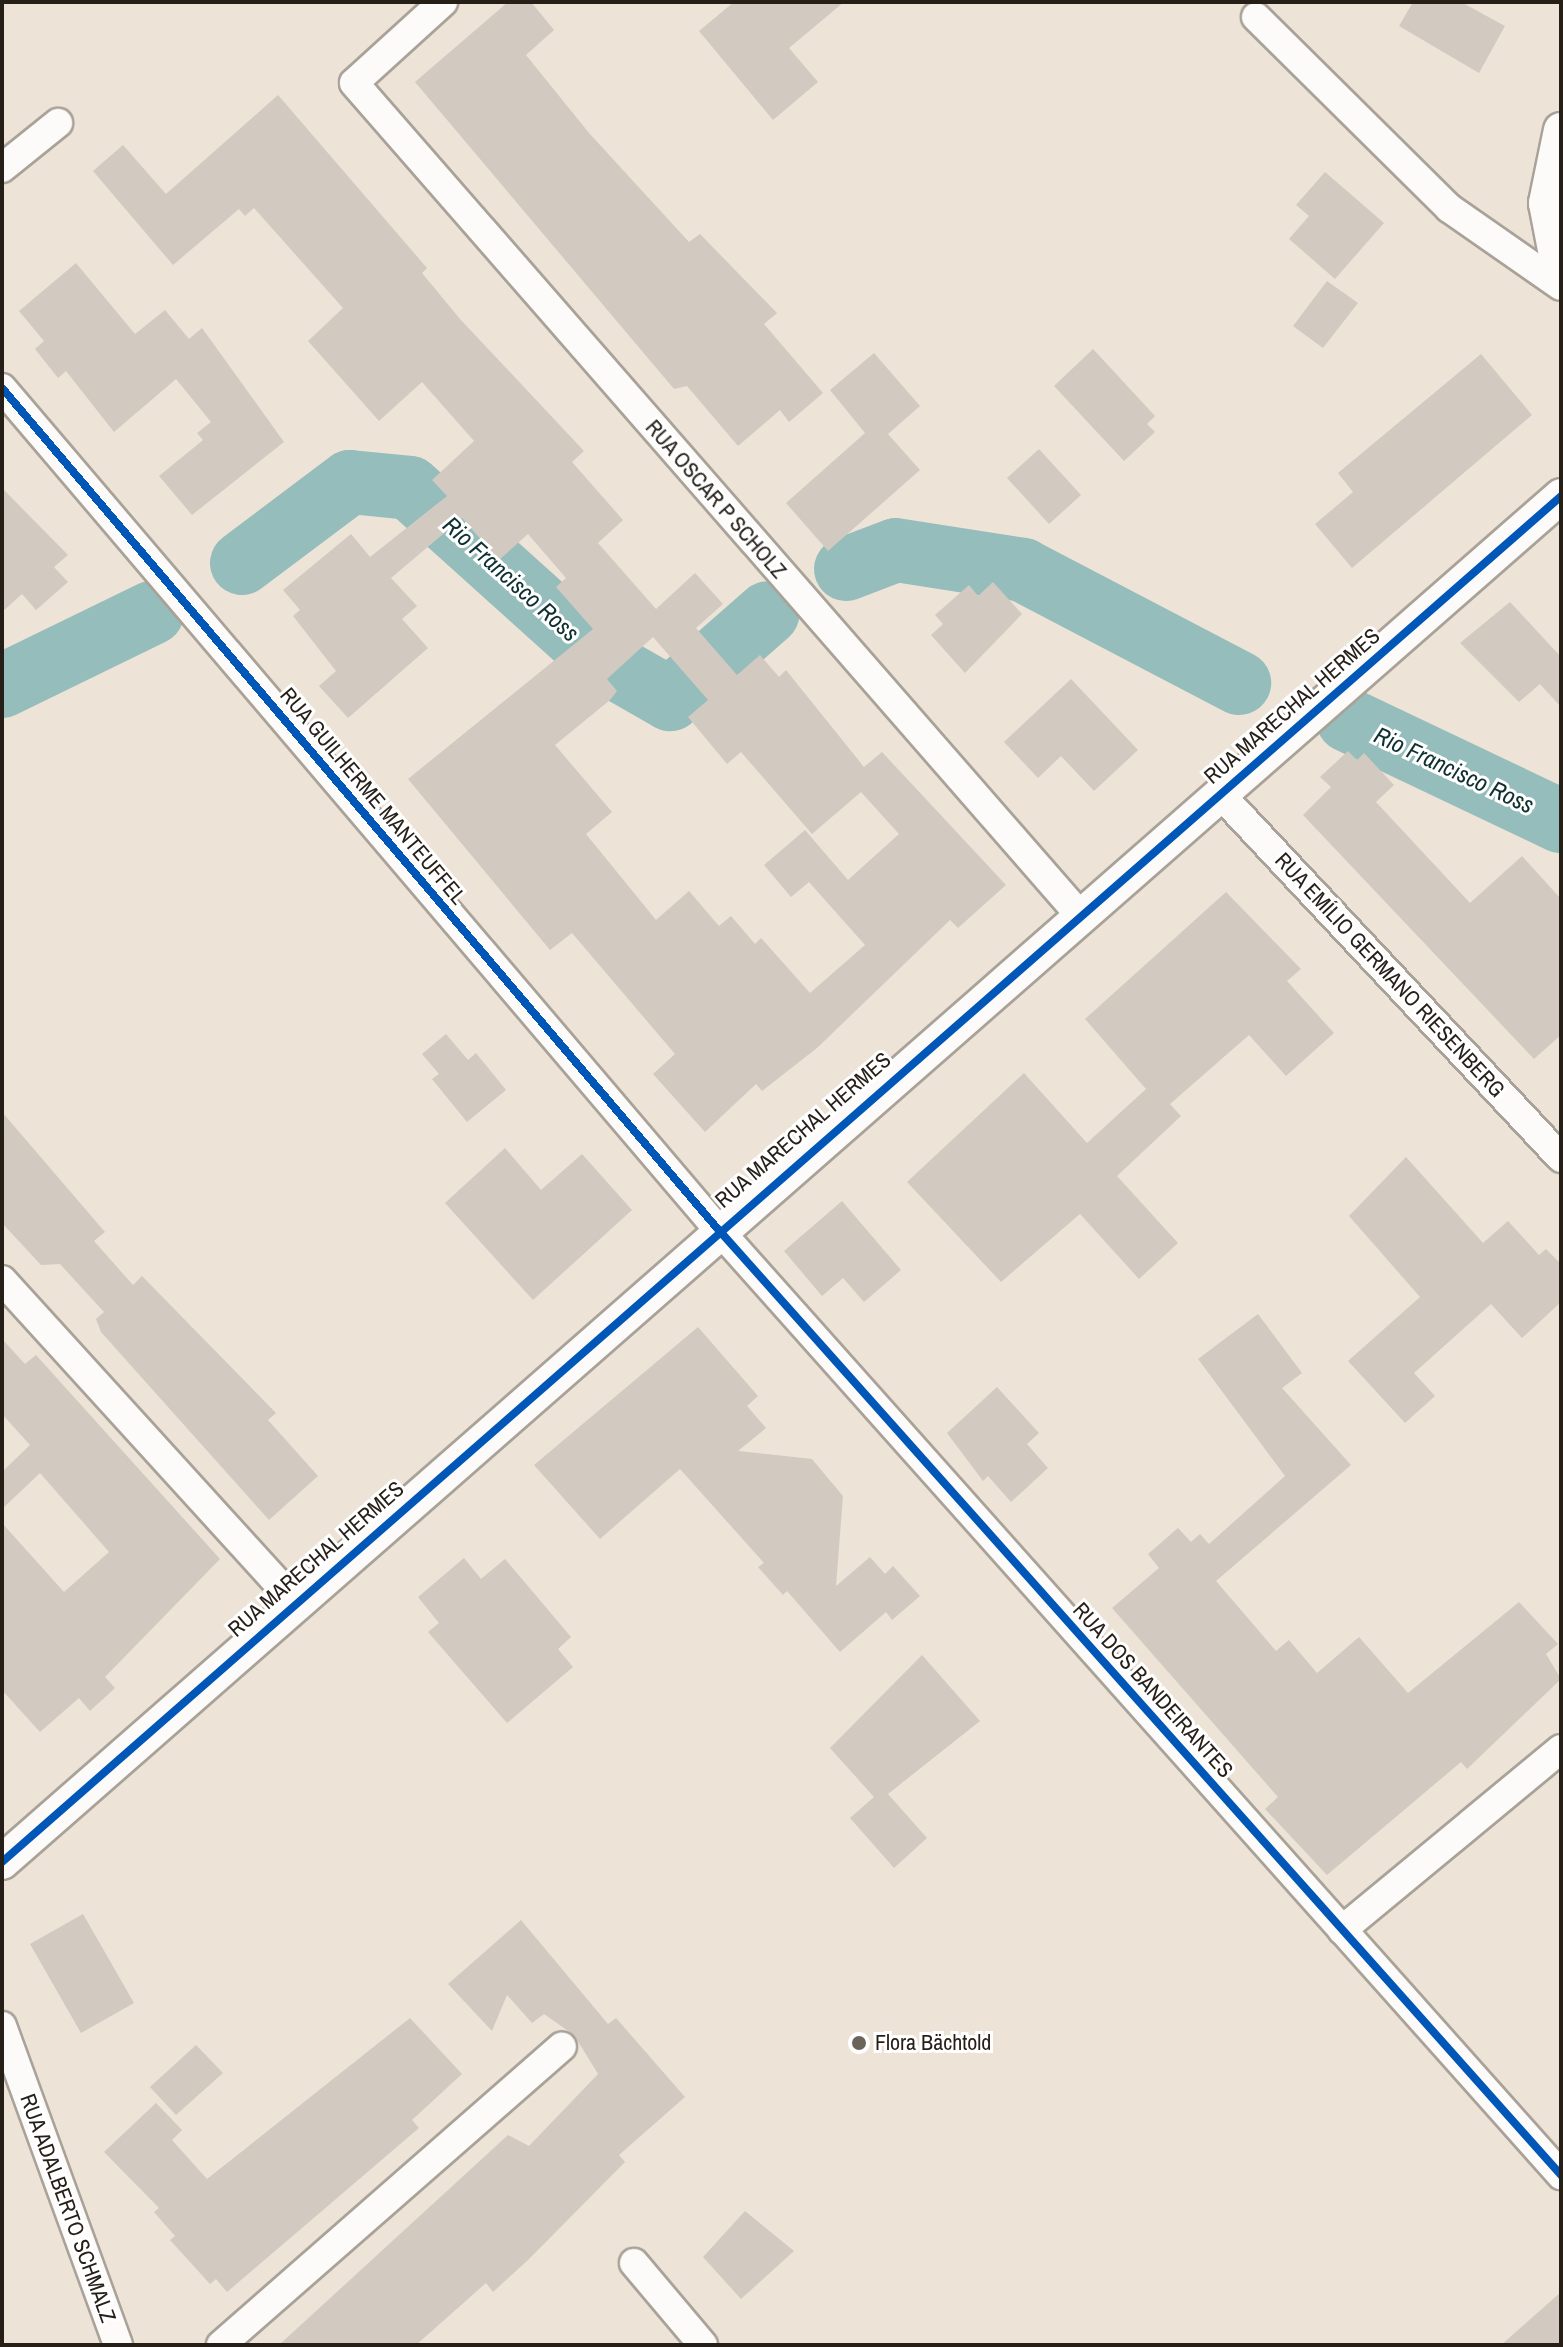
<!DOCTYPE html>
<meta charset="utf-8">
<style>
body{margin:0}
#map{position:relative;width:1563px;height:2347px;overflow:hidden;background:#ede3d7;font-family:"Archivo Narrow",sans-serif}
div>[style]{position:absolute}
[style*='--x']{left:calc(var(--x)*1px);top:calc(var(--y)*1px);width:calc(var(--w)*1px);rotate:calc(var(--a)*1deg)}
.river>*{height:64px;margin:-32px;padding:0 32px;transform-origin:32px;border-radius:32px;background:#95bdbb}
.building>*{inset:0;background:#d2c9c1}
.roads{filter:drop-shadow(2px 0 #a9a298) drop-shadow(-2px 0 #a9a298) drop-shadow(0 2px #a9a298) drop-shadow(0 -2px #a9a298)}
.minor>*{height:28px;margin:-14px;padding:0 14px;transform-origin:14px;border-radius:14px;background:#fcfbf9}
.tertiary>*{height:34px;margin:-17px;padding:0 17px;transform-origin:17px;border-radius:17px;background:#fcfbf9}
.cycleway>*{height:8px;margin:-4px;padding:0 4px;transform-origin:4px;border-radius:4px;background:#0057b8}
.dots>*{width:22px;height:22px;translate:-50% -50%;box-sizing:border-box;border:4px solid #fff;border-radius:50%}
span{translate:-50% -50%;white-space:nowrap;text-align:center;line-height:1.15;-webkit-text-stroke:6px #fff;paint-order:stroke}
.street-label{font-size:22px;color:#251f18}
.poi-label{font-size:22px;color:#251f18}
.left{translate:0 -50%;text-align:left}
.water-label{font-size:24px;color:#0f3031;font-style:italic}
.frame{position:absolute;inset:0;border:4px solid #251f18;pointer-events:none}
</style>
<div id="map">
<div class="river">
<i style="--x:242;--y:563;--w:135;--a:-36.9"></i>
<i style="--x:350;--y:482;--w:60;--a:5.7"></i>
<i style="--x:410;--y:488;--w:256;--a:42"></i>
<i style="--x:600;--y:659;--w:81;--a:29.7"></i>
<i style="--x:670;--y:699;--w:130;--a:-41.3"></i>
<i style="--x:846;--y:569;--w:53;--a:-20.8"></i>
<i style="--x:896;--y:550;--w:129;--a:8.9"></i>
<i style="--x:1023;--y:570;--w:244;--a:27.6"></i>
<i style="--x:2;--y:686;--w:167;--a:-26"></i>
<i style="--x:1348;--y:720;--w:236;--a:25.4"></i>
</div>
<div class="building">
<i style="clip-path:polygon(508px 2px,531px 2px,554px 30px,526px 55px,589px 133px,689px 242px,700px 234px,777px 313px,764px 324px,823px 393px,789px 422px,780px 410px,738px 446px,687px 386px,674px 389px,415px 82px)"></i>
<i style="clip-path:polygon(734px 2px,844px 2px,789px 48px,818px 82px,773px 120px,699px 31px)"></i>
<i style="clip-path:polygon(1413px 2px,1461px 2px,1505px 26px,1479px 73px,1399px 26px)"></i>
<i style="clip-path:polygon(evenodd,278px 95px,427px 268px,422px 273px,460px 319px,584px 451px,572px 462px,623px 520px,598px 543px,656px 609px,695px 573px,723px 604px,696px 628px,737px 675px,760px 655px,779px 677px,786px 670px,864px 767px,882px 752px,1006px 885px,958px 928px,950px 920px,817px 1048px,762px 1091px,756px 1084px,705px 1132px,653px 1074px,675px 1054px,572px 933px,550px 950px,408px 779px,593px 629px,556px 587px,566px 578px,528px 534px,499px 560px,462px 518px,391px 578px,417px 606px,402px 619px,428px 648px,348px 718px,319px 686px,336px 671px,293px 616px,300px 610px,283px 590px,351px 534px,370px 557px,447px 496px,432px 480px,474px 441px,422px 382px,379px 421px,308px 341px,343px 308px,254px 208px,245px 216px,239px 209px,173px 265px,93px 171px,123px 145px,166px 194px,278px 95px,653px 637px,708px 700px,688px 717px,727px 764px,741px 752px,812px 834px,861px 792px,899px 834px,848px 880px,805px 830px,764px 865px,791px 897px,809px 882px,865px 945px,810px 993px,761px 938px,755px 944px,731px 916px,719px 926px,689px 891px,656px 920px,586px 834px,612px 812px,555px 745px,610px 700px,617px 691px,607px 679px,653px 637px)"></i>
<i style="clip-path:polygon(1325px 172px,1384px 223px,1335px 279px,1289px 239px,1309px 216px,1296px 205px)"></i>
<i style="clip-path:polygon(76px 263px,135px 334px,165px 310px,189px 339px,202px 328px,284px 442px,192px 515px,159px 476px,203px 440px,197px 433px,211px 422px,176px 379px,114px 432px,66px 371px,58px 378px,35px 349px,44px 341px,19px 311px)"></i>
<i style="clip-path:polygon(1327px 281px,1358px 303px,1323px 348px,1293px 326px)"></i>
<i style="clip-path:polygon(1093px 349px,1155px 416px,1147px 424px,1155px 432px,1124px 461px,1054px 386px)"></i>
<i style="clip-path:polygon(874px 353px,920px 406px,888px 434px,920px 470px,828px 551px,786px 503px,865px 433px,830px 390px)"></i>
<i style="clip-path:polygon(1481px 354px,1532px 415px,1352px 568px,1315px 524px,1353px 492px,1338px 473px)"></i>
<i style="clip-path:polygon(1039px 449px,1081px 495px,1049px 524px,1007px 478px)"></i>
<i style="clip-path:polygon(2px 488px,68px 555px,54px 567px,68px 582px,36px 610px,22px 594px,2px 612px)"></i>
<i style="clip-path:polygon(993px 582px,1022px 614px,965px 673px,931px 635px,943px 624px,935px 615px,969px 585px,978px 596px)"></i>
<i style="clip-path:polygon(1510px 602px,1561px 657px,1561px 707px,1540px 684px,1519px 702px,1460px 643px)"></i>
<i style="clip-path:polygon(1071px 679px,1138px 750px,1094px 791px,1061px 756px,1038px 778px,1004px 742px)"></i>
<i style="clip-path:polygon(1348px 751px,1357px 760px,1364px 753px,1394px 785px,1376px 802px,1470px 903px,1522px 856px,1561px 899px,1561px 1035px,1534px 1059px,1303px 815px,1331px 787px,1320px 777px)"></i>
<i style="clip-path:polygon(1226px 892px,1301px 969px,1287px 981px,1334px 1033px,1286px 1076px,1249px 1035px,1170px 1104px,1181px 1116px,1117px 1176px,1178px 1243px,1139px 1279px,1080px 1214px,1001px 1282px,907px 1182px,1024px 1073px,1087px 1143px,1146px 1089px,1085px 1019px)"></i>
<i style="clip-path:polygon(446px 1034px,468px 1060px,476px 1053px,506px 1090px,467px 1122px,432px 1079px,439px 1074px,422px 1054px)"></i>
<i style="clip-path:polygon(2px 1112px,105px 1232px,94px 1241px,133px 1285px,142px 1276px,276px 1413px,268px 1420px,318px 1476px,269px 1520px,101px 1332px,96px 1319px,104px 1312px,60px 1264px,41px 1265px,2px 1223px)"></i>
<i style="clip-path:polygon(505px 1148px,541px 1190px,582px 1154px,632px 1210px,533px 1300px,445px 1203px)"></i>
<i style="clip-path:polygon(1406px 1157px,1483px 1243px,1508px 1221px,1539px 1255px,1546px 1249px,1561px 1264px,1561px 1302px,1522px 1338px,1491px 1304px,1414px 1373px,1435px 1396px,1405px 1423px,1348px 1361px,1420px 1297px,1349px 1216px)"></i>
<i style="clip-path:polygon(842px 1201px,901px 1270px,864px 1302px,843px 1278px,822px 1296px,784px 1251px)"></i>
<i style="clip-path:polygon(1258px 1314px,1302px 1373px,1282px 1388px,1351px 1465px,1216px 1581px,1276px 1651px,1289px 1640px,1317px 1673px,1359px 1637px,1408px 1693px,1519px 1602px,1558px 1644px,1546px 1654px,1561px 1679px,1467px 1769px,1461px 1762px,1327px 1875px,1265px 1809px,1278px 1797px,1112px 1608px,1159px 1568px,1148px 1554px,1178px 1528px,1191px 1542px,1200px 1534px,1209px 1544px,1285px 1476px,1198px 1359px)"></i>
<i style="clip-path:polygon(698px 1327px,758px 1396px,747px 1406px,766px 1428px,738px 1451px,812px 1459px,843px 1496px,836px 1586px,870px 1557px,885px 1574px,893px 1566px,920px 1596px,892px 1620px,886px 1612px,840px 1652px,787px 1591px,783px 1595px,758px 1567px,764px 1563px,680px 1469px,600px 1539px,534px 1465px)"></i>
<i style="clip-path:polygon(2px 1339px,25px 1364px,36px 1355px,220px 1559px,105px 1677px,115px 1688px,90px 1711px,79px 1698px,40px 1732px,2px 1690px,2px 1523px,64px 1592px,109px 1552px,40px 1473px,2px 1509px,2px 1472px,30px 1445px,2px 1414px)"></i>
<i style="clip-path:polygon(997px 1387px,1039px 1433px,1027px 1444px,1048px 1468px,1011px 1502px,988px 1476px,983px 1481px,947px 1433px)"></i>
<i style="clip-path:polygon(464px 1558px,481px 1579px,505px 1559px,571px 1637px,558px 1649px,573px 1667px,507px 1723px,428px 1632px,439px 1623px,418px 1597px)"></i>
<i style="clip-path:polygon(922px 1655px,980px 1721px,888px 1794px,927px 1838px,894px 1868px,850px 1818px,874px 1797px,830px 1748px)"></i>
<i style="clip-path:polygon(83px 1914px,134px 2003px,81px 2033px,30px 1944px)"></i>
<i style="clip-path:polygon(521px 1920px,608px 2024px,616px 2018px,685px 2097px,619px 2155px,625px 2162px,528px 2260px,493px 2292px,486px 2283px,416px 2345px,279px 2345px,508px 2135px,529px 2146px,598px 2074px,574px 2035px,544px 2014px,532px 2023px,507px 1995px,492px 2031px,448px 1984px)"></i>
<i style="clip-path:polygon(410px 2018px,462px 2074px,412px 2120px,419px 2128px,227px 2292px,216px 2279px,210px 2284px,170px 2240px,175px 2236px,154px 2212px,159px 2208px,104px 2152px,156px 2103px,182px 2130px,172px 2140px,207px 2179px)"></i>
<i style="clip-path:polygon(196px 2045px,223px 2073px,176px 2115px,150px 2087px)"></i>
<i style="clip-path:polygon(745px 2211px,794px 2251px,741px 2299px,703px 2257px)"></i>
<i style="clip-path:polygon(1561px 2292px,1561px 2345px,1501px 2345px)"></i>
</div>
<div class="roads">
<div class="minor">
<i style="--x:443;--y:2;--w:120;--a:137.7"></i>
<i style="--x:354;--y:83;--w:1103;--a:48.9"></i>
<i style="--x:1256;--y:17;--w:272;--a:44.7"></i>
<i style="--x:1449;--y:208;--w:136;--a:34.9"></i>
<i style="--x:2;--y:168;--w:72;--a:-38.8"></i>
<i style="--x:2;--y:388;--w:1103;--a:49.6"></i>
<i style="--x:717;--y:1228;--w:1269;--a:48.29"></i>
<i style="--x:1219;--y:793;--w:500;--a:46.86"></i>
<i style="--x:2;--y:1280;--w:435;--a:47.7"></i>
<i style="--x:1342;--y:1930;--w:284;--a:-39.6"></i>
<i style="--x:2;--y:2026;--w:339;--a:70"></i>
<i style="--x:634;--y:2263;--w:107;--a:49.9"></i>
<i style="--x:221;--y:2345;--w:453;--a:-41.2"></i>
</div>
<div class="tertiary">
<i style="--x:1561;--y:130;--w:75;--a:101.6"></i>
<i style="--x:1546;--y:203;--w:79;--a:79.1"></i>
<i style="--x:2;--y:1862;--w:2073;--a:-41.22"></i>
</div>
</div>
<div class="cycleway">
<i style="--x:2;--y:388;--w:1103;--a:49.6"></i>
<i style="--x:717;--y:1228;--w:1269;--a:48.29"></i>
<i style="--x:2;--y:1862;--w:2073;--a:-41.22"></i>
</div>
<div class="dots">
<i style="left:859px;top:2043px;background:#6b645b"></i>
</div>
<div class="street-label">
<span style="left:716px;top:499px;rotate:49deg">RUA OSCAR P SCHOLZ</span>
<span style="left:1292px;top:706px;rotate:-41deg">RUA MARECHAL HERMES</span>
<span style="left:373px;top:796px;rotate:50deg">RUA GUILHERME MANTEUFFEL</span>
<span style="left:1390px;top:975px;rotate:47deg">RUA EMÍLIO GERMANO RIESENBERG</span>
<span style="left:803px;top:1130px;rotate:-41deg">RUA MARECHAL HERMES</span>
<span style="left:316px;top:1559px;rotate:-41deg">RUA MARECHAL HERMES</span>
<span style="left:1153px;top:1690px;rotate:48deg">RUA DOS BANDEIRANTES</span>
<span style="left:68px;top:2208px;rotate:70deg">RUA ADALBERTO SCHMALZ</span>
</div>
<div class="poi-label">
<span class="left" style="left:875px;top:2043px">Flora Bächtold</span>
</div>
<div class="water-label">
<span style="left:511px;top:579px;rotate:42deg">Rio Francisco Ross</span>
<span style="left:1454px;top:770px;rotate:25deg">Rio Francisco Ross</span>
</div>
<div class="frame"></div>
</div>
